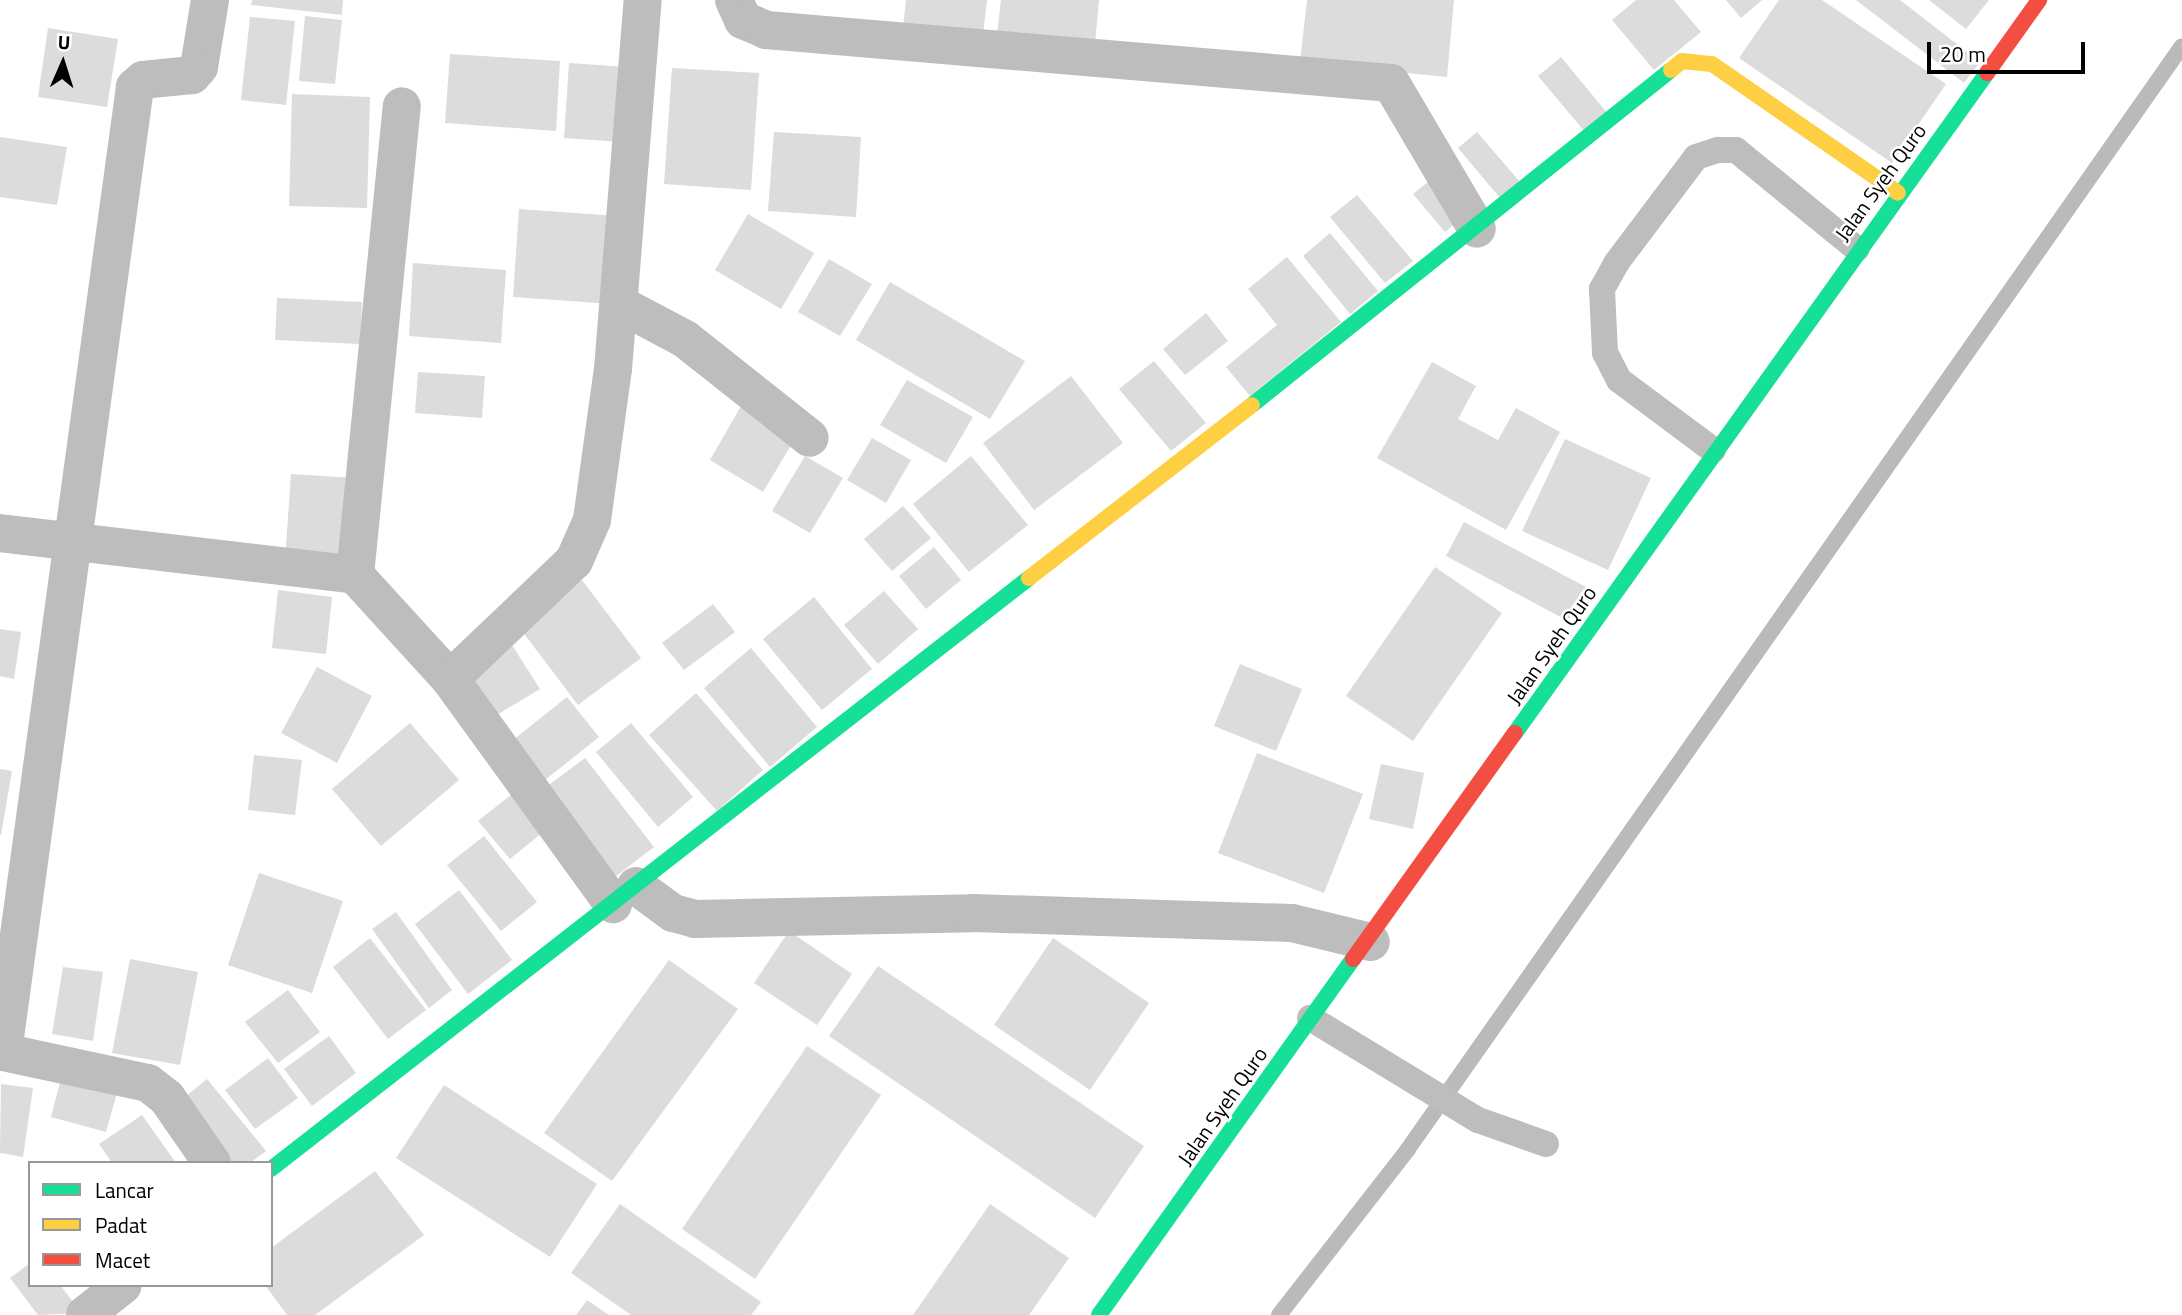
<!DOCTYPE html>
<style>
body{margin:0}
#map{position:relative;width:2182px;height:1315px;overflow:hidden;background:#fff;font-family:"Titillium Web",sans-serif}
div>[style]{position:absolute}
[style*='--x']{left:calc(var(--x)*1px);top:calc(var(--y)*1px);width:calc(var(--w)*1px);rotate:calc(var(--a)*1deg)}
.stream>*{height:16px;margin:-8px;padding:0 8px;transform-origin:8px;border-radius:8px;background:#bababa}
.building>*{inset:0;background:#dcdcdc}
.lane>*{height:26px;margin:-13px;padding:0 13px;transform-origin:13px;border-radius:13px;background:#bdbdbd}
.street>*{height:38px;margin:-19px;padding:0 19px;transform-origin:19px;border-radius:19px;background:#bdbdbd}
.fast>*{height:16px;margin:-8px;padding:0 8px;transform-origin:8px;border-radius:8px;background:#16e098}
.slow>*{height:16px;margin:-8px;padding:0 8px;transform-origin:8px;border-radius:8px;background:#ffcf43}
.jam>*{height:16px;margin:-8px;padding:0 8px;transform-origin:8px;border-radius:8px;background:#f24e42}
span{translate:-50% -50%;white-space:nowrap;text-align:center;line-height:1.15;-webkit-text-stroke:5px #fff;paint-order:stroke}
.street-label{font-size:21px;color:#000}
.legend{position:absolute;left:28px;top:1161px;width:245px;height:126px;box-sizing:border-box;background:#fff;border:2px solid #999;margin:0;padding:9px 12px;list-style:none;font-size:21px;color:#000}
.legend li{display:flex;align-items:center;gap:14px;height:35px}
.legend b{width:35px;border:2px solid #999}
.north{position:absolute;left:28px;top:28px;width:70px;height:70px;-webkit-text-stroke:5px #fff;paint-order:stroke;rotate:3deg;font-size:19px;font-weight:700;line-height:28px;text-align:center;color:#000}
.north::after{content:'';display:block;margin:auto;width:24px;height:32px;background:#000;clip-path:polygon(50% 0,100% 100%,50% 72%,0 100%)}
.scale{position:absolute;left:1927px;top:42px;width:158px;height:32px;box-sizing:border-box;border:4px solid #000;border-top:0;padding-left:9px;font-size:21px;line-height:24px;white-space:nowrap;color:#000;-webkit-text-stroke:5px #fff;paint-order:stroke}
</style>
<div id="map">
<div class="stream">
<i style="--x:1279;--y:1315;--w:210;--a:-52.1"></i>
<i style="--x:1408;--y:1149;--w:1347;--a:-54.94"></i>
</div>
<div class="building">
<i style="clip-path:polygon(252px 0,343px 0,342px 15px,251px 5px)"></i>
<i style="clip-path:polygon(906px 0,987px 0,983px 35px,903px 27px)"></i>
<i style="clip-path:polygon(1001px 0,1099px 0,1095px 44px,997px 34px)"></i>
<i style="clip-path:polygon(1307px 0,1454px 0,1447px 77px,1300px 62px)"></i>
<i style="clip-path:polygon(1636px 0,1674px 0,1701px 32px,1654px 70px,1612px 20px)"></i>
<i style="clip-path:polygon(1726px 0,1762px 0,1741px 18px)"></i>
<i style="clip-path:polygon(1779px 0,1822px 0,1946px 84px,1892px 163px,1739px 58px)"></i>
<i style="clip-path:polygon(1856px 0,1900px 0,1980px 62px,1964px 83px)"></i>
<i style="clip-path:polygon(1929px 0,1989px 0,1966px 29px)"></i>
<i style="clip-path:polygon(305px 16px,342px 20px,335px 84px,299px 81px)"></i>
<i style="clip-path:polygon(250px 17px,295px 21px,286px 105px,241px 100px)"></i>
<i style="clip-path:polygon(48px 28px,118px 39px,107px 107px,38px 97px)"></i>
<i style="clip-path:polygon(450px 54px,560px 61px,556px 131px,445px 123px)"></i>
<i style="clip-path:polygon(1561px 57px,1608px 114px,1585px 132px,1538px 76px)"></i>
<i style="clip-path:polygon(569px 63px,628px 67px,622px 142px,564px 138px)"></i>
<i style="clip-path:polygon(672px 68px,759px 73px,751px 190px,664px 184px)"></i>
<i style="clip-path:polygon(292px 94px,370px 97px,367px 208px,289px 206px)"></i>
<i style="clip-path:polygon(774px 132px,861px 137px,856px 217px,768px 211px)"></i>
<i style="clip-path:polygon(1477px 132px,1520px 182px,1500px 198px,1458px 148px)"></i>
<i style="clip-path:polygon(0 137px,67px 147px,57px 205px,0 197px)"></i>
<i style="clip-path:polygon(1428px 182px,1460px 220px,1445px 232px,1413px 194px)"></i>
<i style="clip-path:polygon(1357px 195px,1413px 261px,1385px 283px,1330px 217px)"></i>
<i style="clip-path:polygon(519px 209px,618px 216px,612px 304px,513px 297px)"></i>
<i style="clip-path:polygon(748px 214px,814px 253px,781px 309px,715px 270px)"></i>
<i style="clip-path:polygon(1330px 233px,1378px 291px,1350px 314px,1303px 256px)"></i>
<i style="clip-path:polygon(1287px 257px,1341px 322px,1250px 396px,1226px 367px,1277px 325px,1248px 289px)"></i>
<i style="clip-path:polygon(829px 259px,872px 284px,840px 336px,798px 312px)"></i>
<i style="clip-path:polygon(413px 263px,506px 270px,501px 343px,409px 336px)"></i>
<i style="clip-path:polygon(890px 282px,1025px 361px,990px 419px,856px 340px)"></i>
<i style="clip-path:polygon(277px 298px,362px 302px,360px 344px,275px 340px)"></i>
<i style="clip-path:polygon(1206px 313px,1228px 341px,1185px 375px,1163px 349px)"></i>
<i style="clip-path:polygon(1154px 361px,1206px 423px,1171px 451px,1119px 389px)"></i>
<i style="clip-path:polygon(1432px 362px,1476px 386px,1458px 419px,1498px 440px,1516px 408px,1560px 432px,1506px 530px,1377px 458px)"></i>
<i style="clip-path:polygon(418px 372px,485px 376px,482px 418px,415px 413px)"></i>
<i style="clip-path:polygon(1071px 376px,1123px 443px,1034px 510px,983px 443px)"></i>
<i style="clip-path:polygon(907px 380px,973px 417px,946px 463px,880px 425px)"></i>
<i style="clip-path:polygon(741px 406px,796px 437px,763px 492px,710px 460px)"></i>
<i style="clip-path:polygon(872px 438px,911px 460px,886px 503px,847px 480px)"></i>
<i style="clip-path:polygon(1565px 439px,1651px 478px,1608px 570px,1522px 531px)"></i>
<i style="clip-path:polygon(805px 456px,843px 478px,810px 533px,772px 511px)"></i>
<i style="clip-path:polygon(971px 456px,1028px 525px,969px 572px,913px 504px)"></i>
<i style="clip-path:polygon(291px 474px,355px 478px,350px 564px,285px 560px)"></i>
<i style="clip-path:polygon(903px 506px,931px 538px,892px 571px,864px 539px)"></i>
<i style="clip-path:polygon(1464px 522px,1586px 587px,1568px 621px,1446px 556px)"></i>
<i style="clip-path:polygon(934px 547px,961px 580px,926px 609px,899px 576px)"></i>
<i style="clip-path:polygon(1435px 567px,1502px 613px,1413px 741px,1346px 696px)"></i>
<i style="clip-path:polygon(582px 580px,641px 658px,578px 705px,519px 627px)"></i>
<i style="clip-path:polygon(278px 590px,332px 597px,326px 654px,272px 648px)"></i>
<i style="clip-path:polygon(884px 591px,918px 629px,878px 664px,844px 625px)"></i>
<i style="clip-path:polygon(814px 597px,872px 669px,822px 710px,763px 639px)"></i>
<i style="clip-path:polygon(713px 604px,735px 632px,684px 670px,662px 643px)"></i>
<i style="clip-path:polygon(0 629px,21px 632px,14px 679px,0 676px)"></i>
<i style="clip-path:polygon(510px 642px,540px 689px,485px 722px,456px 675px)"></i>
<i style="clip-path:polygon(751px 648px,817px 727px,770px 767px,704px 688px)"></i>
<i style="clip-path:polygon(1240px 664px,1302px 689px,1276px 751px,1214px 726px)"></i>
<i style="clip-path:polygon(317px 667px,372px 696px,337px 763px,281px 733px)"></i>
<i style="clip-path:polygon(696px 693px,763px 770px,717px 811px,649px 735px)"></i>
<i style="clip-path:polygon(567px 697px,599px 737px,535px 788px,503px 748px)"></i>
<i style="clip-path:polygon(410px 723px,459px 780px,381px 846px,332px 789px)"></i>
<i style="clip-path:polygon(631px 723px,693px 797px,658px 827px,596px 752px)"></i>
<i style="clip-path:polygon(1257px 753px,1363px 794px,1324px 893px,1218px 853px)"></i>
<i style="clip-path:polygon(254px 755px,302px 760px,295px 815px,248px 810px)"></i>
<i style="clip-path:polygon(585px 758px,654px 847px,607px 883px,538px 793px)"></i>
<i style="clip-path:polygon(1381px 764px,1424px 773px,1413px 829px,1369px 819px)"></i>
<i style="clip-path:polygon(0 769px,12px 771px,1px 835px,0 835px)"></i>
<i style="clip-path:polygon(517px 790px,548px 828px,510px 859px,478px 821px)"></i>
<i style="clip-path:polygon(484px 836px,537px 902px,501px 931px,447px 865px)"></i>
<i style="clip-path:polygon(259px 873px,343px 901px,312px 993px,228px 965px)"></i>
<i style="clip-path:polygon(459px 890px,512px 960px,468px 994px,415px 924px)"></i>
<i style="clip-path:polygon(396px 912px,452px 990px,429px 1008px,372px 929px)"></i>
<i style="clip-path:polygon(789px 931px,852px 974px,817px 1025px,754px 983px)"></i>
<i style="clip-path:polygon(370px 938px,426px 1010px,388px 1039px,333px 967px)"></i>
<i style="clip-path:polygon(1053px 938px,1149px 1003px,1090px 1090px,994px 1025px)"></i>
<i style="clip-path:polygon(130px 959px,198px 972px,180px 1065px,112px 1053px)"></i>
<i style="clip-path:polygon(669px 960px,738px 1009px,612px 1181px,544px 1133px)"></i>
<i style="clip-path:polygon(878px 966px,1144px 1146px,1095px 1218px,829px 1036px)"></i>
<i style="clip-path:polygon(63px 967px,103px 972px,93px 1041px,52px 1034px)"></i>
<i style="clip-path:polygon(288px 990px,320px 1032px,278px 1063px,245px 1022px)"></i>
<i style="clip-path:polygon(329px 1036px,356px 1073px,312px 1106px,284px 1069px)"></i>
<i style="clip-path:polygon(807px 1046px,881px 1095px,755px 1279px,682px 1229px)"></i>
<i style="clip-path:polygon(268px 1058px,298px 1098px,255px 1129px,225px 1090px)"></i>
<i style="clip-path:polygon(63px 1071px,119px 1086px,106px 1132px,51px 1117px)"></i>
<i style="clip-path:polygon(207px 1079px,266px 1151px,250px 1163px,219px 1163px,174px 1106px)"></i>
<i style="clip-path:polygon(1px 1084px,33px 1088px,23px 1157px,0 1153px)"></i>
<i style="clip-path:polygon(444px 1085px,597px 1184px,550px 1257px,396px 1158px)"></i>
<i style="clip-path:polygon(142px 1115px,176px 1163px,112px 1163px,99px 1144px)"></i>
<i style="clip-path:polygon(375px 1171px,424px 1235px,315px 1315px,287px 1315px,265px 1285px,271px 1285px,271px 1248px)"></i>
<i style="clip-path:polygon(620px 1204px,761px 1302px,751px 1315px,631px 1315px,571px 1273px)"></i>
<i style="clip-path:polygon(990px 1204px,1069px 1258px,1029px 1315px,913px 1315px)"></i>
<i style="clip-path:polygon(30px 1263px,30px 1285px,60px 1285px,82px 1313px,38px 1315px,10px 1278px)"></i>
<i style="clip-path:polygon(587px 1300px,609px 1315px,576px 1315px)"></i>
</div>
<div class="lane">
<i style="--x:1713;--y:450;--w:117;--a:-143.3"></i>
<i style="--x:1619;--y:380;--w:30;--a:-117"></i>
<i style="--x:1605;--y:353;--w:64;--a:-92.7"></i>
<i style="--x:1602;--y:289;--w:31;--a:-61"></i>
<i style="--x:1617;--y:262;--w:131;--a:-53"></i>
<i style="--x:1696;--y:157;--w:23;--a:-18"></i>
<i style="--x:1718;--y:150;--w:18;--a:0"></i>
<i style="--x:1736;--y:150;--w:156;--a:39.3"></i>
<i style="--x:1310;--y:1018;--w:197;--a:31.3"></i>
<i style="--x:1478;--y:1120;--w:72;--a:19.4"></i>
</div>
<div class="street">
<i style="--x:210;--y:0;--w:68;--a:99.3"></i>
<i style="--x:199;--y:67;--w:11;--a:131"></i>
<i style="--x:192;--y:75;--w:49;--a:174.2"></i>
<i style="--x:143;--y:80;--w:11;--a:139"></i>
<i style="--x:135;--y:87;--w:974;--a:97.79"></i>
<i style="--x:3;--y:1052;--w:148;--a:12.1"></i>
<i style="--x:148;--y:1083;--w:24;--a:38"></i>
<i style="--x:167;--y:1098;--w:79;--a:55.3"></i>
<i style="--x:734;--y:0;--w:22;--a:66"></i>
<i style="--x:743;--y:20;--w:25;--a:23"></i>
<i style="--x:766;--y:30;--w:627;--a:4.85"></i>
<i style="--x:1391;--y:83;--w:169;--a:59.5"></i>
<i style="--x:619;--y:304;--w:75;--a:27.9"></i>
<i style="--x:685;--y:339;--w:159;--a:38.4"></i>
<i style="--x:0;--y:533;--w:357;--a:6.7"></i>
<i style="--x:355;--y:575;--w:141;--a:47.6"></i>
<i style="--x:450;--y:679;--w:278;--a:54.1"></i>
<i style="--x:355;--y:575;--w:471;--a:-84.3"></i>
<i style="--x:450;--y:679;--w:171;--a:-43.6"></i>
<i style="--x:574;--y:561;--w:45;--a:-66.3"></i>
<i style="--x:592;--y:520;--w:152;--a:-82.1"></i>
<i style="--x:613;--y:369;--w:370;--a:-85.4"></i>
<i style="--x:636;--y:886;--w:46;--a:36.1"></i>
<i style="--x:673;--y:913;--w:23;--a:15"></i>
<i style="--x:695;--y:919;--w:278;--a:-1.2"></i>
<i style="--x:973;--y:913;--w:319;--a:1.8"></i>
<i style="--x:1292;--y:923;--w:81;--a:13.5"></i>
<i style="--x:85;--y:1315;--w:48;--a:-38.3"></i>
</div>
<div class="fast">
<i style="--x:1252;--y:405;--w:536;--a:-38.64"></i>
<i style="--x:1515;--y:733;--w:811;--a:-54.43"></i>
<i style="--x:271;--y:1169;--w:961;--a:-37.94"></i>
<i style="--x:1099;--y:1315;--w:437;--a:-54.5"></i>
</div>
<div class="slow">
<i style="--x:1671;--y:70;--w:14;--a:-39"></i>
<i style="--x:1682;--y:61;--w:30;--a:6"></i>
<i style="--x:1712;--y:64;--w:226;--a:34.7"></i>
<i style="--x:1029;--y:578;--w:282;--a:-37.8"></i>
</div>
<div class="jam">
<i style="--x:1987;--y:73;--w:90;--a:-54.5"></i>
<i style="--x:1353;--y:959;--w:278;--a:-54.4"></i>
</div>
<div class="street-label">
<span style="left:1880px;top:182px;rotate:-54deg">Jalan Syeh Quro</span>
<span style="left:1551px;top:645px;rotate:-55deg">Jalan Syeh Quro</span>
<span style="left:1222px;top:1106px;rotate:-55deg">Jalan Syeh Quro</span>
</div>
<ul class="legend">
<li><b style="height:9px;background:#16e098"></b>Lancar</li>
<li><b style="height:9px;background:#ffcf43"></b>Padat</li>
<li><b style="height:9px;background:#f24e42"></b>Macet</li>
</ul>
<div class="north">U</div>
<div class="scale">20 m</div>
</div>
